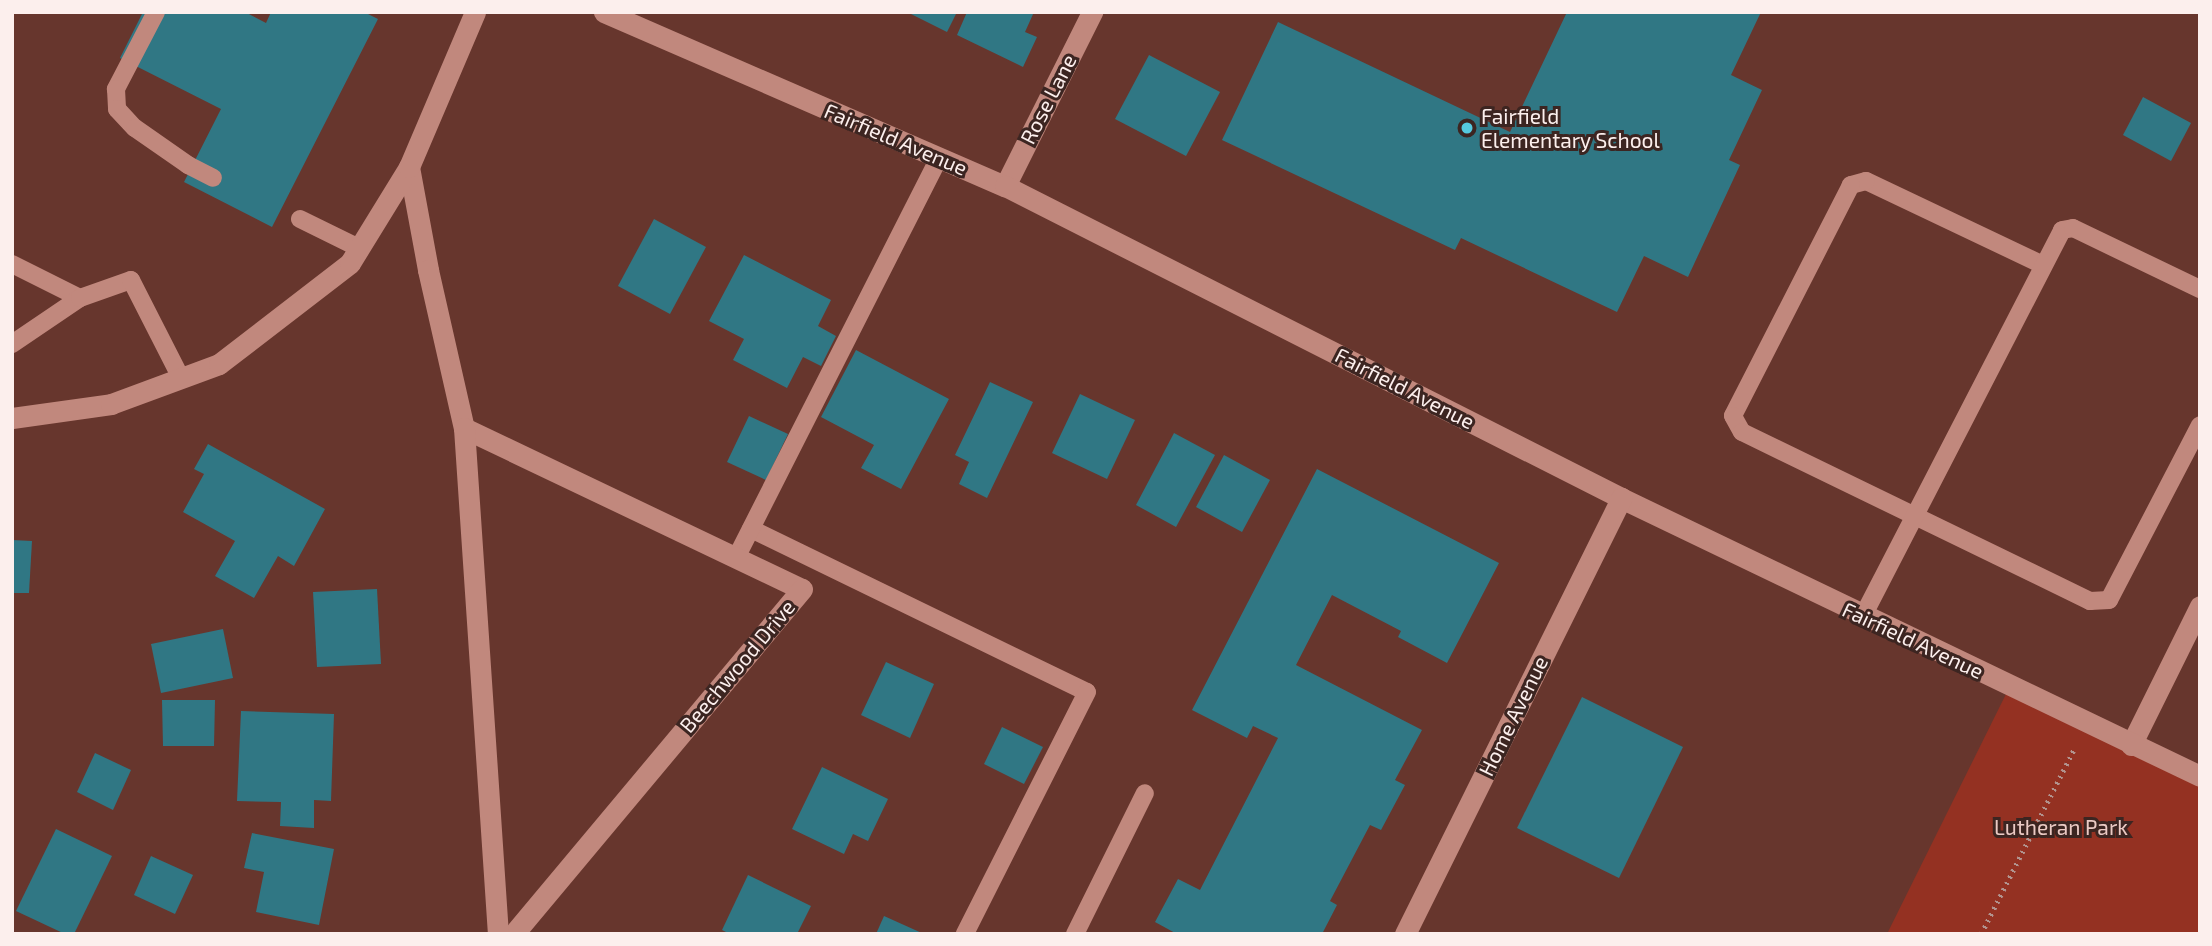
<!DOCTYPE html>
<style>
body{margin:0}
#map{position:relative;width:2212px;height:946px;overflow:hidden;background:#67362d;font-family:"Exo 2",sans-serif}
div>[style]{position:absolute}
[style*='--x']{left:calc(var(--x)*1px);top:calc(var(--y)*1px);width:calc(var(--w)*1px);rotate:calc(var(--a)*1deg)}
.green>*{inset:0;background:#943122}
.building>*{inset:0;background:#307784}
.path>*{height:4.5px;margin-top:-2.25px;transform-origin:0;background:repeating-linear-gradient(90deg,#b2938e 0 2px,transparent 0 7px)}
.lane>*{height:18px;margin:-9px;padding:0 9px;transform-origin:9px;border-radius:9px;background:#c1887d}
.street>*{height:21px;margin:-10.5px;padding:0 10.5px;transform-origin:10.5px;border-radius:10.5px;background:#c1887d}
.secondary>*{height:21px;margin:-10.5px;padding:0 10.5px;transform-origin:10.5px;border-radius:10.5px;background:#c1887d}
.dots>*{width:19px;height:19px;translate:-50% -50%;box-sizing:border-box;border:4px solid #3c2521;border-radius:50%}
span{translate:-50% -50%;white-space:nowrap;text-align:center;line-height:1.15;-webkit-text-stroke:6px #3c2521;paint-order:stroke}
.street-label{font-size:21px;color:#fcefed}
.poi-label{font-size:21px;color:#fcefed}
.left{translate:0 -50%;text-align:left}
.park-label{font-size:21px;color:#ebcac4}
.frame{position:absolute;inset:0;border:14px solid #fcefed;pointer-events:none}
</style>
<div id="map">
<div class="green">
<i style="clip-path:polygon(2010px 686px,2200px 774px,2200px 934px,1887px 934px)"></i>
</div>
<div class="building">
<i style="clip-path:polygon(143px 12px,245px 12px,266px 23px,271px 12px,364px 12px,378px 19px,272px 227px,184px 182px,221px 109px,120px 58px)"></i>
<i style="clip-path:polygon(907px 12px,957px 12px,947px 32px)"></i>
<i style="clip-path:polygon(967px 12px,1034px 12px,1025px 32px,1037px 37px,1023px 67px,957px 35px)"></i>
<i style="clip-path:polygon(1567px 12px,1761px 12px,1731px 75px,1762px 90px,1729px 160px,1740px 165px,1688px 277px,1644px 256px,1617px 312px,1461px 238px,1455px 250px,1222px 140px,1278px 22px,1510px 132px)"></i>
<i style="clip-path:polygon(1149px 55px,1220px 92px,1186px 156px,1115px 119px)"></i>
<i style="clip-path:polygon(2143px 97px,2191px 123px,2171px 161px,2123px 135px)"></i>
<i style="clip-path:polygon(654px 219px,706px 247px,670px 314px,618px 286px)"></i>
<i style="clip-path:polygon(744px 255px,831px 300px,818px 326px,836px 336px,821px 366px,803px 357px,787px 388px,733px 360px,744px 339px,709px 321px)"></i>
<i style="clip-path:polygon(856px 350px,949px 399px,901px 489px,861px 468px,874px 445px,821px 417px)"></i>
<i style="clip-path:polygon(990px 382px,1033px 402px,987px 498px,959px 484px,969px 462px,955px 455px)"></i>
<i style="clip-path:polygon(1080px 394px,1135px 420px,1107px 479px,1052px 453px)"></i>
<i style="clip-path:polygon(749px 416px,788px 434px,766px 480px,727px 462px)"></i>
<i style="clip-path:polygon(1174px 433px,1215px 455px,1176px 527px,1136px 505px)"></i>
<i style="clip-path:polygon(208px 444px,325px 509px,294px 566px,278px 556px,254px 598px,215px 576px,235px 541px,183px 512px,204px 474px,194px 469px)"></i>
<i style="clip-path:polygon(1224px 455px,1270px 480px,1242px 532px,1196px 507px)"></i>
<i style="clip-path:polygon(1317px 469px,1499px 563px,1447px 663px,1398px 637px,1401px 631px,1332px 595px,1296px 665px,1422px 730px,1395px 780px,1405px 785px,1381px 830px,1370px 825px,1330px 901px,1337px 905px,1322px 934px,1177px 934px,1155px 922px,1178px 879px,1200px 890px,1278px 738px,1253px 726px,1247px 738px,1192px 710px)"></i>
<i style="clip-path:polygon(12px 540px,32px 541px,29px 593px,12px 593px)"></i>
<i style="clip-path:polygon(377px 589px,381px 664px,317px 667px,313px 592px)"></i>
<i style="clip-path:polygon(223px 629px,233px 678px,161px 693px,151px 644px)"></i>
<i style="clip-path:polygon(886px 662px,934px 684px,910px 738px,861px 715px)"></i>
<i style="clip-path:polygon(1582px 697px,1683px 747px,1619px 878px,1517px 828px)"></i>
<i style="clip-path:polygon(162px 700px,215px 700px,214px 746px,163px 746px)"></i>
<i style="clip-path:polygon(241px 711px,334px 714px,331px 801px,314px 800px,314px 828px,280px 826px,281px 802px,237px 801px)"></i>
<i style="clip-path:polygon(1002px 727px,1043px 747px,1024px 784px,984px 764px)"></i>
<i style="clip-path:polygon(95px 753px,131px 770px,113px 810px,77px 792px)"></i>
<i style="clip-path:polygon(822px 767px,888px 799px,868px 841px,853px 834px,844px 854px,792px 829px)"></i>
<i style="clip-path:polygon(56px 829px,112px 856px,74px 934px,65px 934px,16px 911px)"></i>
<i style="clip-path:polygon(252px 833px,334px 849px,319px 925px,256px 912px,264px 872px,244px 868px)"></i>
<i style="clip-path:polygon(151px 856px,193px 875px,175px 914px,134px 895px)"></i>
<i style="clip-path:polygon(748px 875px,811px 906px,797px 934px,730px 934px,722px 930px)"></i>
<i style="clip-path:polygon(884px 916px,924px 934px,876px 934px)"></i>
</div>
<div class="path">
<i style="--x:1981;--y:934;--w:209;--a:-63.3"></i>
</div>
<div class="lane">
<i style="--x:156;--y:12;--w:87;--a:117.5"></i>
<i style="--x:116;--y:89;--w:20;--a:87"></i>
<i style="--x:117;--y:109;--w:26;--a:47"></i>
<i style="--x:135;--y:128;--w:65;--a:34.9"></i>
<i style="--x:188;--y:165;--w:28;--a:27"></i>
<i style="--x:300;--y:219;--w:66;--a:26.2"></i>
<i style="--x:12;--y:264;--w:76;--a:26.6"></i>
<i style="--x:2043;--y:265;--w:196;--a:-154.6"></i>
<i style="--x:1866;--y:181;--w:16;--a:165"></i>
<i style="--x:1851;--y:185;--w:259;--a:117.1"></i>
<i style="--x:1733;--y:416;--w:18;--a:61"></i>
<i style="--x:1742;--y:432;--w:387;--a:25.9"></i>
<i style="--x:2090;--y:601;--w:19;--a:-3"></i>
<i style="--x:2109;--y:600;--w:197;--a:-62.5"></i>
<i style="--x:12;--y:344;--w:82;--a:-34.1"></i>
<i style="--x:80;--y:298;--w:54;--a:-19.4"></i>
<i style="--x:131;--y:280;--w:110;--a:63"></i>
<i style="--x:751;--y:529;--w:373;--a:25.9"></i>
<i style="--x:1087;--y:692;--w:271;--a:116.8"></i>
<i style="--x:736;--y:558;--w:449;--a:-63.1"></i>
<i style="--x:1863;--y:616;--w:434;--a:-62.7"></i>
<i style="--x:2062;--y:230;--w:11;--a:-10"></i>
<i style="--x:2073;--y:228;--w:141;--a:25.7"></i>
<i style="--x:1075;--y:934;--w:157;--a:-63.6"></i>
</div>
<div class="street">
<i style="--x:409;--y:167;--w:105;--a:79.5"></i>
<i style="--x:428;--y:270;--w:162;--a:77.2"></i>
<i style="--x:464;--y:428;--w:374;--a:25.5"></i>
<i style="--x:802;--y:589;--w:449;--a:129.9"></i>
<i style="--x:1005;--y:186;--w:195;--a:-63.4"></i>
<i style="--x:12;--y:418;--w:100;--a:-8"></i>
<i style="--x:111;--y:404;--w:115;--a:-20.3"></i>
<i style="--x:219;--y:364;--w:165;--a:-37.6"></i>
<i style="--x:350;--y:263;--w:113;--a:-58.4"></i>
<i style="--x:409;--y:167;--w:168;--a:-66.9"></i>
<i style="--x:464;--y:428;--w:507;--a:86.16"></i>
<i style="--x:2131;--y:745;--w:155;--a:-63.6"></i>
</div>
<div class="secondary">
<i style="--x:604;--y:12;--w:437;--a:23.5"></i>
<i style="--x:1005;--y:186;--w:691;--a:26.86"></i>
<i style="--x:1621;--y:498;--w:642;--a:25.65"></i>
<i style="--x:1405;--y:934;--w:487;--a:-63.6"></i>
</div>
<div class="dots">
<i style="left:1467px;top:128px;background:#55cadf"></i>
</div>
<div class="street-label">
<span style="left:1048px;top:99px;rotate:-63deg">Rose Lane</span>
<span style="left:896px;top:139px;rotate:23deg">Fairfield Avenue</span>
<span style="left:1405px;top:388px;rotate:27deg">Fairfield Avenue</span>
<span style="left:1913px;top:640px;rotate:25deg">Fairfield Avenue</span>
<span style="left:737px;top:666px;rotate:-50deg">Beechwood Drive</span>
<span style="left:1513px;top:716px;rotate:-64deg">Home Avenue</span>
</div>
<div class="poi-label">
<span class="left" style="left:1481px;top:128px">Fairfield<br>Elementary School</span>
</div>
<div class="park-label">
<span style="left:2061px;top:827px">Lutheran Park</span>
</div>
<div class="frame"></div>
</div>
